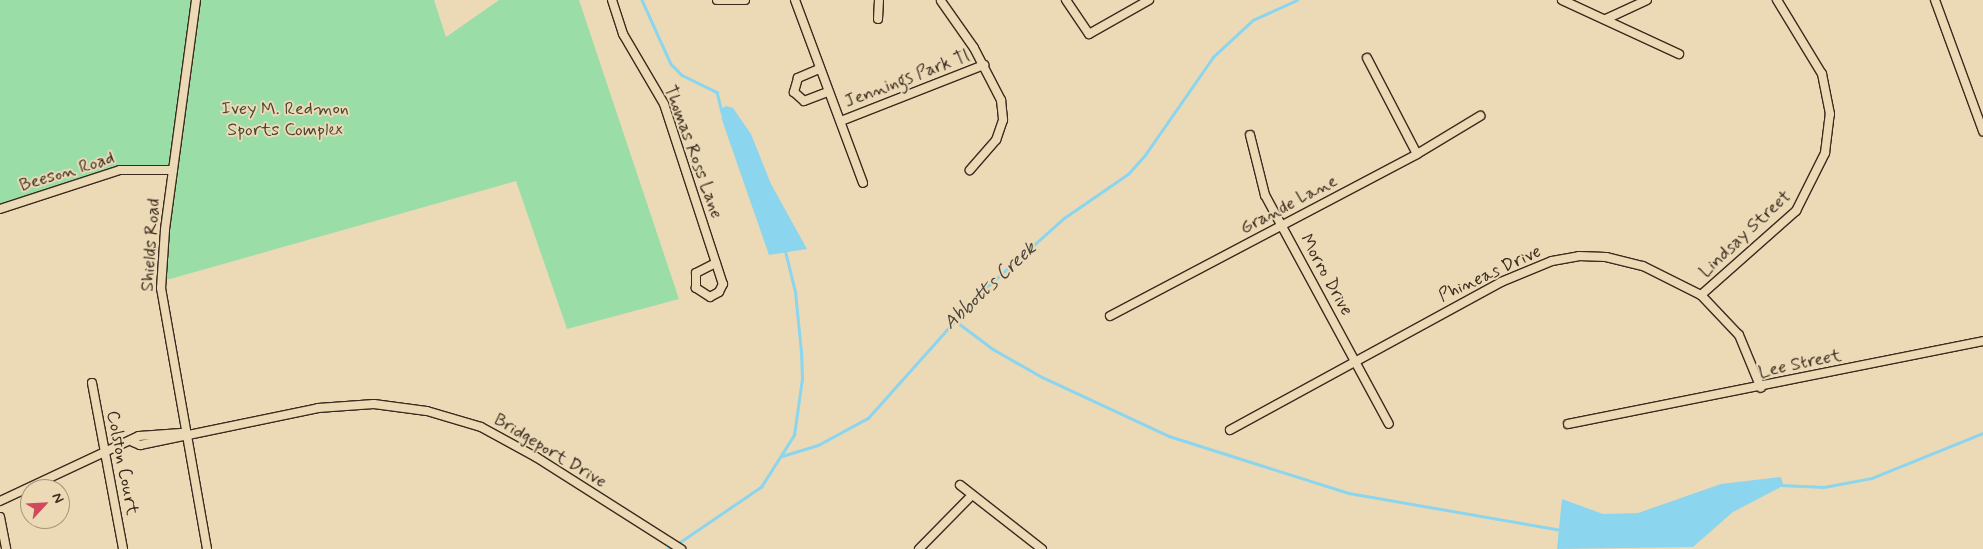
<!DOCTYPE html>
<style>
body{margin:0}
#map{position:relative;width:1983px;height:549px;overflow:hidden;background:#ecdab7;font-family:Mynerve,sans-serif}
div>[style]{position:absolute}
[style*='--x']{left:calc(var(--x)*1px);top:calc(var(--y)*1px);width:calc(var(--w)*1px);rotate:calc(var(--a)*1deg)}
.green>*{inset:0;background:#9bdda7}
.water>*{inset:0;background:#8cd5ee}
.stream>*{height:2.5px;margin:-1.25px;padding:0 1.25px;transform-origin:1.25px;border-radius:1.25px;background:#8cd5ee}
.roads{filter:drop-shadow(1px 0 #3b2a1e) drop-shadow(-1px 0 #3b2a1e) drop-shadow(0 1px #3b2a1e) drop-shadow(0 -1px #3b2a1e)}
.minor>*{height:8px;margin:-4px;padding:0 4px;transform-origin:4px;border-radius:4px;background:#ecdab7}
span{translate:-50% -50%;white-space:nowrap;text-align:center;line-height:1.15;-webkit-text-stroke:4px #ecdab7;paint-order:stroke}
.street-label{font-size:18px;color:#3b2a1e}
.park-label{font-size:18px;color:#494533}
.water-label{font-size:19px;color:#47443d;font-style:italic}
.north{position:absolute;left:20px;top:479px;width:50px;height:50px;box-sizing:border-box;background:#ecdab7;border:1px solid #a5947a;border-radius:50%;rotate:65deg;font-size:14px;font-weight:700;line-height:20px;text-align:center;color:#3b2a1e}
.north::after{content:'';display:block;margin:auto;width:18px;height:22px;background:#d1495b;clip-path:polygon(50% 0,100% 100%,50% 72%,0 100%)}
</style>
<div id="map">
<div class="green">
<i style="clip-path:polygon(0 0,434px 0,446px 37px,499px 0,579px 0,679px 299px,567px 329px,516px 181px,170px 279px,161px 279px,173px 170px,120px 170px,0 209px)"></i>
</div>
<div class="water">
<i style="clip-path:polygon(726px 106px,733px 108px,751px 134px,771px 184px,807px 249px,769px 255px,722px 120px,721px 109px)"></i>
<i style="clip-path:polygon(1781px 477px,1783px 484px,1779px 488px,1733px 512px,1693px 547px,1557px 549px,1562px 499px,1603px 514px,1638px 513px,1721px 484px)"></i>
</div>
<div class="stream">
<i style="--x:642;--y:0;--w:70;--a:65.6"></i>
<i style="--x:671;--y:64;--w:16;--a:45"></i>
<i style="--x:682;--y:75;--w:39;--a:26"></i>
<i style="--x:717;--y:92;--w:21;--a:76"></i>
<i style="--x:953;--y:319;--w:50;--a:36.9"></i>
<i style="--x:993;--y:349;--w:56;--a:29.7"></i>
<i style="--x:1042;--y:377;--w:140;--a:24.9"></i>
<i style="--x:1169;--y:436;--w:189;--a:17.6"></i>
<i style="--x:1349;--y:493;--w:215;--a:9.9"></i>
<i style="--x:782;--y:456;--w:38;--a:-17"></i>
<i style="--x:818;--y:445;--w:57;--a:-28.4"></i>
<i style="--x:868;--y:418;--w:166;--a:-48.2"></i>
<i style="--x:979;--y:294;--w:114;--a:-41.8"></i>
<i style="--x:1064;--y:218;--w:78;--a:-34.5"></i>
<i style="--x:1128;--y:174;--w:25;--a:-48"></i>
<i style="--x:1145;--y:155;--w:119;--a:-55.2"></i>
<i style="--x:1213;--y:57;--w:54;--a:-42.8"></i>
<i style="--x:1253;--y:20;--w:48;--a:-24.4"></i>
<i style="--x:1780;--y:485;--w:44;--a:2.6"></i>
<i style="--x:1824;--y:487;--w:49;--a:-10.6"></i>
<i style="--x:1872;--y:478;--w:120;--a:-22.1"></i>
<i style="--x:677;--y:544;--w:102;--a:-34.2"></i>
<i style="--x:761;--y:487;--w:62;--a:-57.6"></i>
<i style="--x:794;--y:435;--w:57;--a:-81.9"></i>
<i style="--x:802;--y:379;--w:27;--a:-92"></i>
<i style="--x:801;--y:352;--w:60;--a:-95.7"></i>
<i style="--x:795;--y:292;--w:42;--a:-103.7"></i>
<i style="--x:667;--y:549;--w:6;--a:-31"></i>
</div>
<div class="roads">
<div class="minor">
<i style="--x:196;--y:0;--w:232;--a:97.7"></i>
<i style="--x:165;--y:230;--w:58;--a:93.9"></i>
<i style="--x:161;--y:288;--w:265;--a:80"></i>
<i style="--x:612;--y:0;--w:36;--a:72"></i>
<i style="--x:623;--y:34;--w:81;--a:59.6"></i>
<i style="--x:664;--y:104;--w:167;--a:71.9"></i>
<i style="--x:716;--y:263;--w:22;--a:72"></i>
<i style="--x:723;--y:284;--w:9;--a:117"></i>
<i style="--x:719;--y:292;--w:10;--a:151"></i>
<i style="--x:710;--y:297;--w:17;--a:-147"></i>
<i style="--x:696;--y:288;--w:15;--a:-90"></i>
<i style="--x:696;--y:273;--w:22;--a:-27"></i>
<i style="--x:717;--y:0;--w:28;--a:0"></i>
<i style="--x:795;--y:0;--w:195;--a:69.6"></i>
<i style="--x:1066;--y:0;--w:41;--a:55.9"></i>
<i style="--x:1089;--y:34;--w:69;--a:-29.5"></i>
<i style="--x:1562;--y:0;--w:129;--a:24.8"></i>
<i style="--x:1935;--y:0;--w:140;--a:69.9"></i>
<i style="--x:941;--y:1;--w:57;--a:54.9"></i>
<i style="--x:974;--y:48;--w:59;--a:62.6"></i>
<i style="--x:1001;--y:100;--w:20;--a:84"></i>
<i style="--x:1003;--y:120;--w:21;--a:109"></i>
<i style="--x:996;--y:140;--w:40;--a:131"></i>
<i style="--x:878;--y:19;--w:19;--a:-87"></i>
<i style="--x:1606;--y:19;--w:45;--a:-24.9"></i>
<i style="--x:1367;--y:58;--w:108;--a:62.5"></i>
<i style="--x:819;--y:69;--w:23;--a:157"></i>
<i style="--x:798;--y:78;--w:15;--a:106"></i>
<i style="--x:794;--y:92;--w:13;--a:42"></i>
<i style="--x:804;--y:101;--w:26;--a:-21"></i>
<i style="--x:841;--y:121;--w:154;--a:-21.4"></i>
<i style="--x:1250;--y:135;--w:62;--a:76"></i>
<i style="--x:1265;--y:195;--w:260;--a:61.6"></i>
<i style="--x:0;--y:209;--w:126;--a:-18"></i>
<i style="--x:120;--y:170;--w:53;--a:0"></i>
<i style="--x:1701;--y:295;--w:127;--a:-41.5"></i>
<i style="--x:1796;--y:211;--w:65;--a:-63.4"></i>
<i style="--x:1825;--y:153;--w:39;--a:-83"></i>
<i style="--x:1830;--y:114;--w:41;--a:-101.3"></i>
<i style="--x:1822;--y:74;--w:87;--a:-121.3"></i>
<i style="--x:1110;--y:316;--w:347;--a:-27.8"></i>
<i style="--x:1417;--y:154;--w:74;--a:-31.1"></i>
<i style="--x:92;--y:383;--w:169;--a:79.4"></i>
<i style="--x:1568;--y:424;--w:423;--a:-11.3"></i>
<i style="--x:1230;--y:430;--w:309;--a:-28.6"></i>
<i style="--x:1501;--y:282;--w:55;--a:-22.4"></i>
<i style="--x:1552;--y:261;--w:27;--a:-10"></i>
<i style="--x:1579;--y:256;--w:27;--a:2"></i>
<i style="--x:1606;--y:257;--w:38;--a:14"></i>
<i style="--x:1643;--y:266;--w:65;--a:26.6"></i>
<i style="--x:1701;--y:295;--w:55;--a:46.5"></i>
<i style="--x:1739;--y:335;--w:57;--a:67.5"></i>
<i style="--x:133;--y:442;--w:8;--a:23"></i>
<i style="--x:140;--y:445;--w:182;--a:-11.7"></i>
<i style="--x:318;--y:408;--w:56;--a:-4.1"></i>
<i style="--x:374;--y:404;--w:53;--a:7.5"></i>
<i style="--x:427;--y:411;--w:56;--a:16.5"></i>
<i style="--x:481;--y:427;--w:63;--a:28.6"></i>
<i style="--x:536;--y:457;--w:172;--a:32.4"></i>
<i style="--x:960;--y:485;--w:104;--a:38"></i>
<i style="--x:0;--y:501;--w:153;--a:-25.1"></i>
<i style="--x:139;--y:436;--w:42;--a:-4.1"></i>
<i style="--x:0;--y:517;--w:33;--a:79"></i>
<i style="--x:919;--y:549;--w:74;--a:-45.5"></i>
</div>
</div>
<div class="street-label">
<span style="left:907px;top:79px;rotate:-21deg">Jennings Park Tl</span>
<span style="left:693px;top:152px;rotate:70deg">Thomas Ross Lane</span>
<span style="left:67px;top:172px;rotate:-17deg">Beeson Road</span>
<span style="left:1289px;top:205px;rotate:-28deg">Grande Lane</span>
<span style="left:1745px;top:234px;rotate:-43deg">Lindsay Street</span>
<span style="left:151px;top:245px;rotate:-86deg">Shields Road</span>
<span style="left:1490px;top:274px;rotate:-25deg">Phineas Drive</span>
<span style="left:1326px;top:275px;rotate:61deg">Morro Drive</span>
<span style="left:1800px;top:364px;rotate:-12deg">Lee Street</span>
<span style="left:550px;top:451px;rotate:31deg">Bridgeport Drive</span>
<span style="left:122px;top:463px;rotate:79deg">Colston Court</span>
</div>
<div class="park-label">
<span style="left:285px;top:120px">Ivey M. Redmon<br>Sports Complex</span>
</div>
<div class="water-label">
<span style="left:990px;top:286px;rotate:-43deg">Abbotts Creek</span>
</div>
<div class="north">N</div>
</div>
